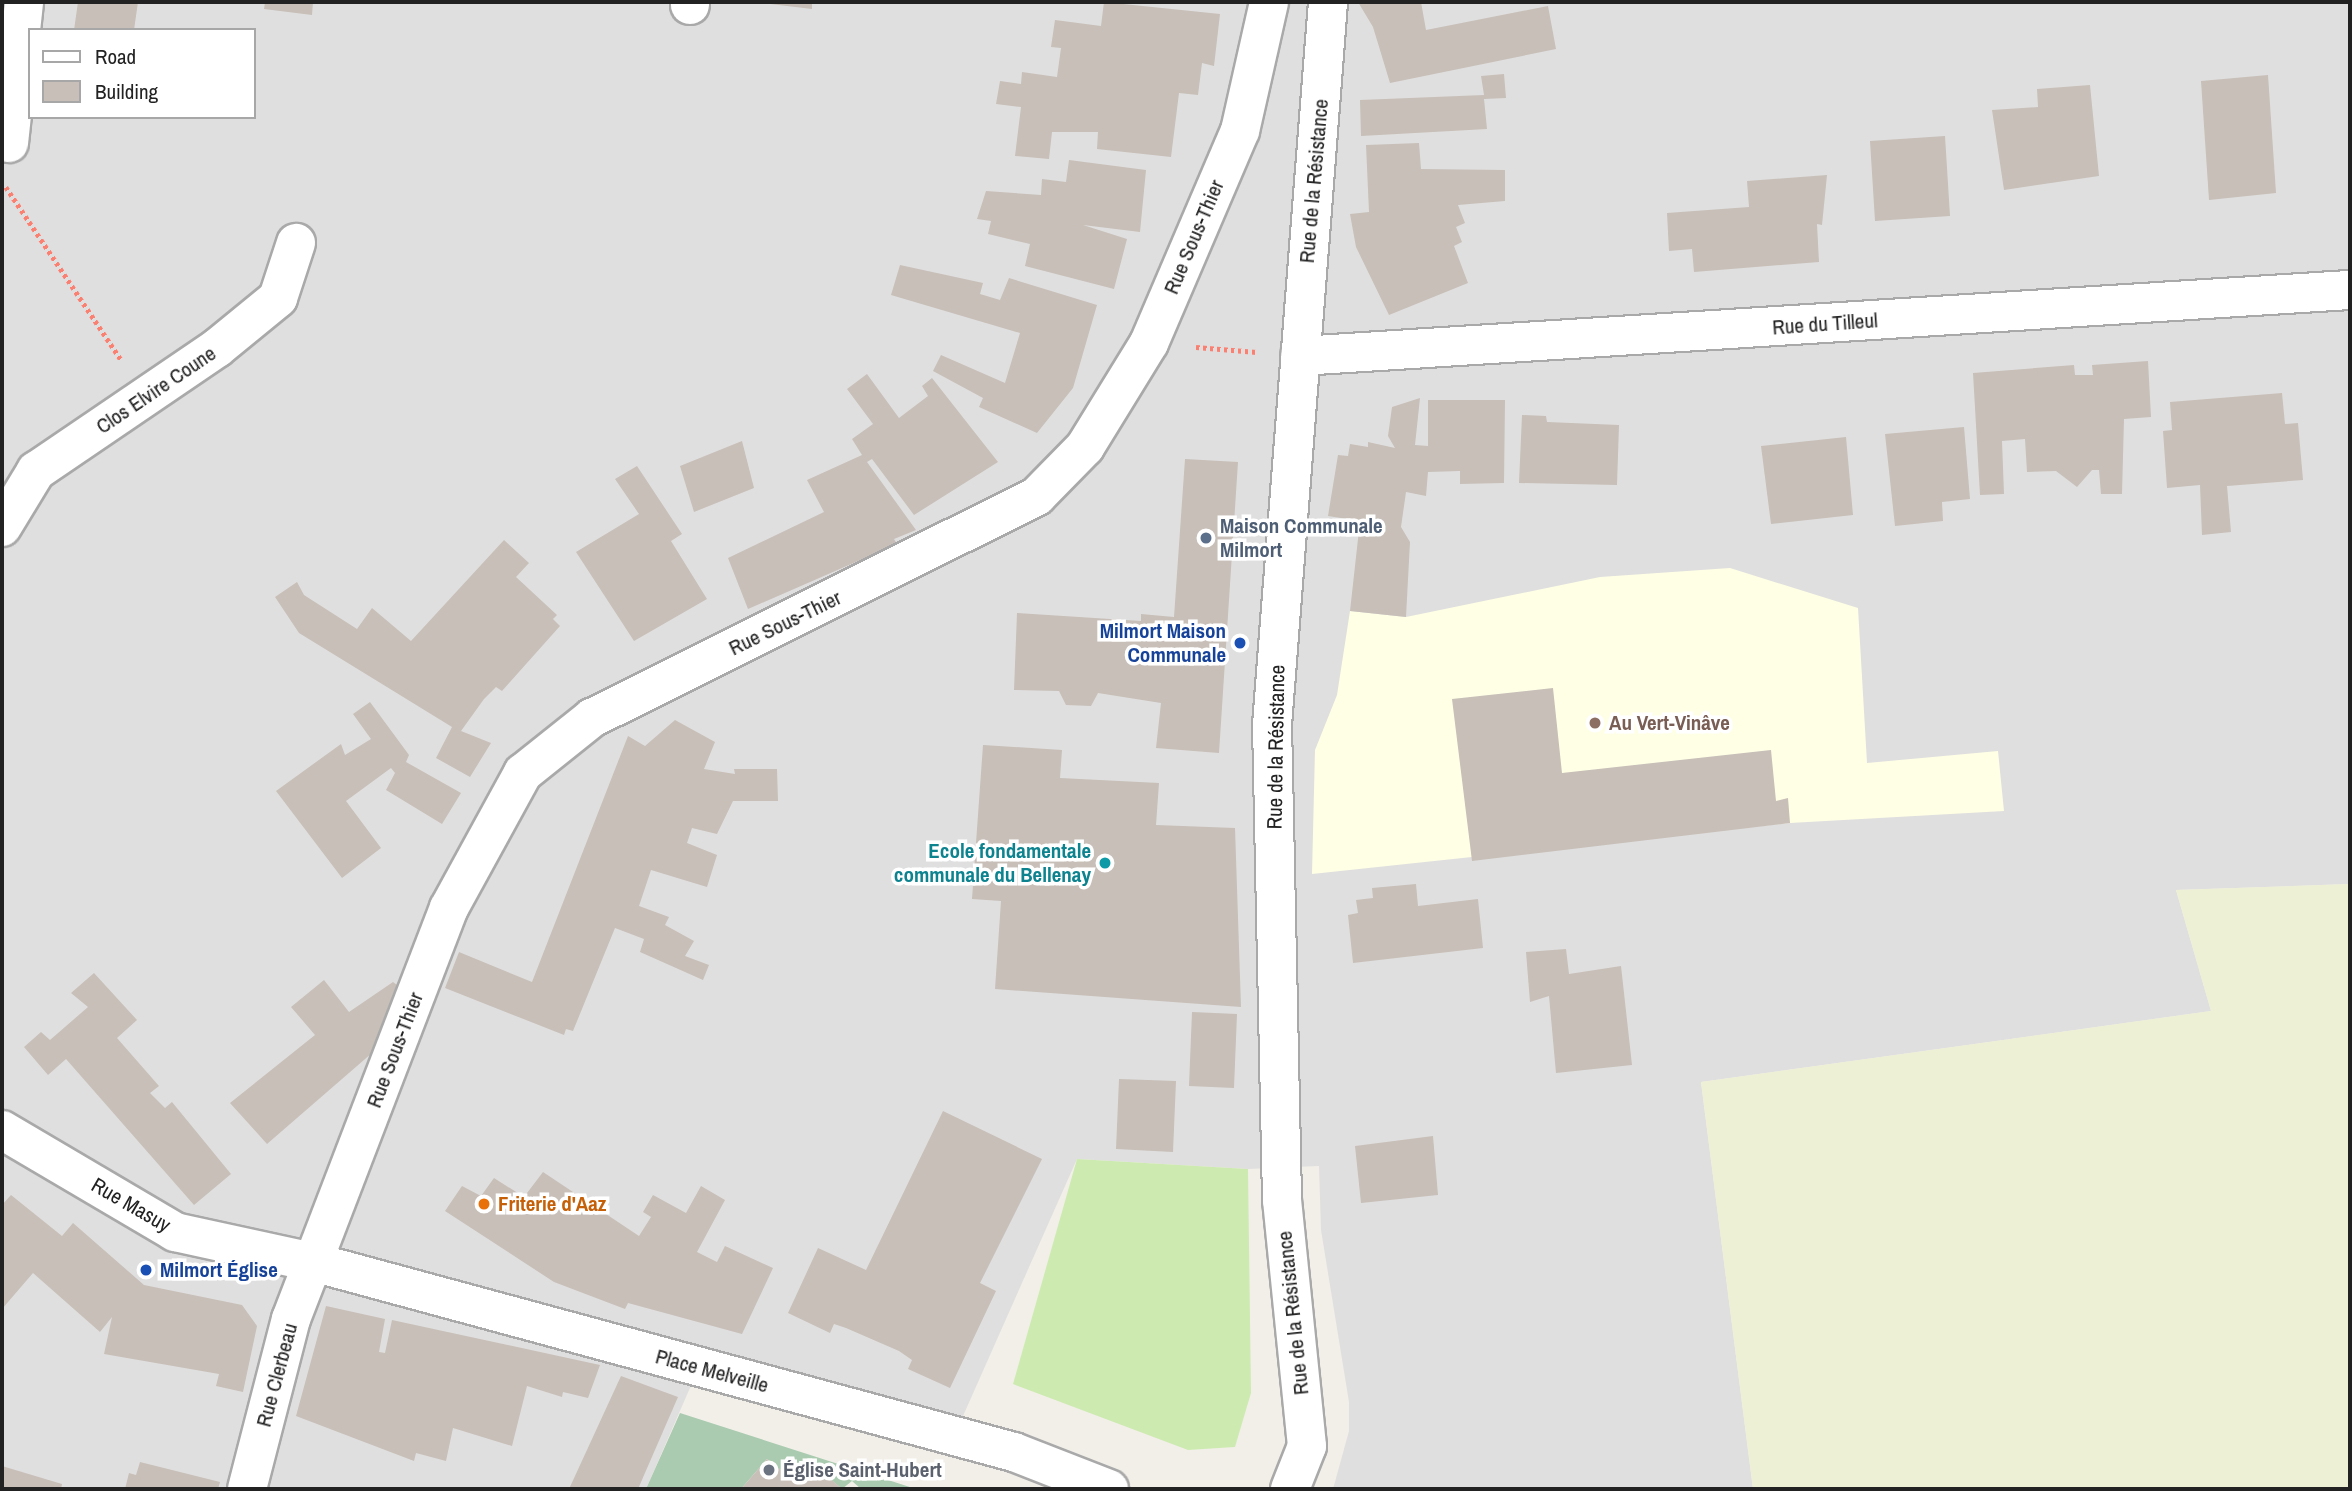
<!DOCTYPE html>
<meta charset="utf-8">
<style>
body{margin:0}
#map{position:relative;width:2352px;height:1491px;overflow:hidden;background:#f2efe9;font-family:"Archivo Narrow",sans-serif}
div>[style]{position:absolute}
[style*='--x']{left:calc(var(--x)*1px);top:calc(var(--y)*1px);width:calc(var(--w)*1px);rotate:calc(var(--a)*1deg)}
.residential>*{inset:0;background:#e0dfdf}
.education>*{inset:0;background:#ffffe5}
.farmland>*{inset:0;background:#eef0d5}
.grass>*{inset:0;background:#cdebb0}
.cemetery>*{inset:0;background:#aacbaf}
.building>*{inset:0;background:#c7bfb8}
.path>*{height:4.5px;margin-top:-2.25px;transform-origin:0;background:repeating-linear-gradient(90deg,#fa8072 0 3.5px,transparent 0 7px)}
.roads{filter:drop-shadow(2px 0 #a9a9a9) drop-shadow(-2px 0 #a9a9a9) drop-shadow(0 2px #a9a9a9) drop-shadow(0 -2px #a9a9a9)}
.minor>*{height:38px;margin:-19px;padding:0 19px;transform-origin:19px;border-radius:19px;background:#fff}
.tertiary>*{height:38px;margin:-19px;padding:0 19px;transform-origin:19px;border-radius:19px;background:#fff}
.dots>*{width:19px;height:19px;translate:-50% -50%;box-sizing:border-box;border:4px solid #fff;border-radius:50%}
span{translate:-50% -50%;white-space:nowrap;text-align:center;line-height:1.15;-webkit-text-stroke:7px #fff;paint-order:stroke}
.street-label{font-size:21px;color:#222}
.service-label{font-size:21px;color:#4e5e75;font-weight:700}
.left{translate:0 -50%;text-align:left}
.transit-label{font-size:21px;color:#164399;font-weight:700}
.right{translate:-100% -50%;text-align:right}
.education-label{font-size:21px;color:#785e54;font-weight:700}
.culture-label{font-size:21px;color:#0d838f;font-weight:700}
.food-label{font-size:21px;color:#c56008;font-weight:700}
.worship-label{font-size:21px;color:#5b616d;font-weight:700}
.frame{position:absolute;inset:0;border:4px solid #222;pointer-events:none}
.legend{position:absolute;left:28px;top:28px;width:228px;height:91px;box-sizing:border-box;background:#fff;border:2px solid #a7a7a7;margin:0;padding:9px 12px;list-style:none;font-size:21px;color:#222}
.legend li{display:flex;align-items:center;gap:14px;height:35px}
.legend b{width:35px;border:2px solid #a7a7a7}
</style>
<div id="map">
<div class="residential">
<i style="clip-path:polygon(evenodd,2px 2px,2350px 2px,2350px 884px,2176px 890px,2211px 1011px,1701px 1082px,1753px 1489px,1333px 1489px,1349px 1431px,1349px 1402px,1321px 1230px,1319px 1166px,1248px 1169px,1077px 1159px,959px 1425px,706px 1351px,646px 1489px,2px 1489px,2px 2px,30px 30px,254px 30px,254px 117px,30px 117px,30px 30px)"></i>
</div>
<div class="education">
<i style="clip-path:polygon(1730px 568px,1858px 608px,1867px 763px,1998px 751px,2004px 811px,1790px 823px,1312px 874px,1315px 750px,1337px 695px,1350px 611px,1406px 617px,1600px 577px)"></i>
</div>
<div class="farmland">
<i style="clip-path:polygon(2350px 884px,2350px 1489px,1753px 1489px,1701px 1082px,2211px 1011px,2176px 890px)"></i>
</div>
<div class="grass">
<i style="clip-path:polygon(1077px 1159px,1248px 1169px,1251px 1393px,1235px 1447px,1188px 1450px,1013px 1384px)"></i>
</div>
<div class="cemetery">
<i style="clip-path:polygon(680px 1413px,916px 1489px,861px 1489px,852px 1481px,842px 1489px,810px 1462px,792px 1479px,767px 1459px,741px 1489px,646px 1489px)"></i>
</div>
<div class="building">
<i style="clip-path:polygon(78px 2px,138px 2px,134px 30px,74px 30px)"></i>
<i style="clip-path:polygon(265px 2px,313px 2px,312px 15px,264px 9px)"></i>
<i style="clip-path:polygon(753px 2px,812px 2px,812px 9px)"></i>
<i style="clip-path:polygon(1104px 2px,1220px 14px,1214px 66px,1202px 63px,1198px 95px,1179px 93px,1171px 157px,1097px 149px,1098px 132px,1052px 132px,1049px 159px,1015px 156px,1021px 107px,996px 104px,1000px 81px,1021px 84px,1022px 72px,1057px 77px,1061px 48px,1051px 47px,1055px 20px,1101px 26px)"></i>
<i style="clip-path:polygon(1358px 2px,1421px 2px,1426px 30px,1548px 6px,1556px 49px,1390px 83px,1373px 27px)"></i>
<i style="clip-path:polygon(1504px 74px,1506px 98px,1484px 99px,1487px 129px,1361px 136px,1360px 100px,1484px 95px,1481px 76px)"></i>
<i style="clip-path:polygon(2268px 75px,2276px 193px,2209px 200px,2201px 81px)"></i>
<i style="clip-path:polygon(2090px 85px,2099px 176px,2004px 190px,1992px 110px,2038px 107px,2037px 89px)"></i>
<i style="clip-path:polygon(1945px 136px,1950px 216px,1875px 221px,1870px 141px)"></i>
<i style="clip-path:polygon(1419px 143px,1421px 169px,1505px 170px,1505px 201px,1458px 205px,1465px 223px,1456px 227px,1462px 242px,1454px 246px,1468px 283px,1389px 315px,1356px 247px,1350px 214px,1369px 212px,1366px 145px)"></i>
<i style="clip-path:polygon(1069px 160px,1146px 170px,1140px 232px,1083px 225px,1127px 239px,1114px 289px,1025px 266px,1030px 244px,988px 234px,991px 221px,977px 219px,986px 191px,1041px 195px,1042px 179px,1066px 182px)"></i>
<i style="clip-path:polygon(1827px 175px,1822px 225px,1817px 224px,1819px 262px,1694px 272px,1692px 249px,1669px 251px,1667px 213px,1749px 207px,1747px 181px)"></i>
<i style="clip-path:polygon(900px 265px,983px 283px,980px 294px,1000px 300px,1009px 278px,1097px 305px,1073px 388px,1037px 433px,979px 407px,983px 398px,933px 371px,941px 355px,1005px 383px,1020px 333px,891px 295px)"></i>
<i style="clip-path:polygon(2148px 361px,2151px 417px,2124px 419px,2122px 494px,2101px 494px,2099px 470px,2092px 470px,2077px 487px,2056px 471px,2027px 472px,2025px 439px,2002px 441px,2004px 494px,1980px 495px,1973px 373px,2074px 365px,2075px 375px,2093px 375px,2092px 365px)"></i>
<i style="clip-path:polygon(867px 374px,899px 418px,928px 396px,922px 386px,932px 378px,998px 462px,914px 515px,872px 459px,867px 462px,916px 530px,894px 539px,897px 544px,748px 609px,728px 558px,824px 512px,807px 480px,862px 455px,852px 439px,873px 424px,847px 389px)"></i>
<i style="clip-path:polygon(2282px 393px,2285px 424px,2298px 423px,2303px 480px,2227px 486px,2231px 532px,2202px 535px,2200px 485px,2167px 488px,2163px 431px,2172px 430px,2170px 402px)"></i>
<i style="clip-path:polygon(1420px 398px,1415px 445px,1428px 446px,1428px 400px,1505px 400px,1504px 483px,1460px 484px,1460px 471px,1428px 472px,1426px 496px,1406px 492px,1401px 527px,1410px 542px,1406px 617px,1350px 611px,1360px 521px,1328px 516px,1338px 455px,1348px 456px,1350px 444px,1368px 447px,1368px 442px,1395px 448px,1388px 436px,1392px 407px)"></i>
<i style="clip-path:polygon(1522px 415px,1546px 416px,1547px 422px,1619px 425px,1617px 485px,1519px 483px)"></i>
<i style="clip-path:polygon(1964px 427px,1970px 499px,1942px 502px,1943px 521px,1895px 526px,1885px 434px)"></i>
<i style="clip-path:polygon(1846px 437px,1853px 515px,1771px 524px,1761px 446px)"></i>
<i style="clip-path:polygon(742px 441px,754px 488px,694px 512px,680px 466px)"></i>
<i style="clip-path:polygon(1185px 459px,1238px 462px,1219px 753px,1156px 748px,1161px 703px,1098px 693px,1091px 706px,1066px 705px,1059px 691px,1014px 690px,1017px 613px,1141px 621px,1141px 614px,1174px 617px)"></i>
<i style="clip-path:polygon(637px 466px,682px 534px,671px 541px,707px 599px,634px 641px,576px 552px,639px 514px,615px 479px)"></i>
<i style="clip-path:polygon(504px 540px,529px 563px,516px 577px,557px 615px,553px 619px,560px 626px,502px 691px,496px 687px,484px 699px,461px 731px,491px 743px,470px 777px,436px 758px,452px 727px,299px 633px,275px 597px,297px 582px,304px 595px,357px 629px,372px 608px,411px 641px)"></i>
<i style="clip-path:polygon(1553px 688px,1562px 773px,1771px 750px,1776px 801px,1788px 798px,1790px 823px,1472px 861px,1452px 699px)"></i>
<i style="clip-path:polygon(370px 702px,409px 755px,406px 762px,461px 793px,442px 824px,386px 790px,395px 773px,391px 768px,346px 801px,381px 848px,342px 878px,276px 791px,341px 744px,345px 755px,371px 739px,353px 714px)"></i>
<i style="clip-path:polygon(675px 720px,715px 742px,704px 769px,735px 774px,734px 769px,777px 769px,778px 801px,733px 801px,717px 834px,692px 828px,687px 843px,717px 855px,707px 887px,651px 870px,639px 906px,669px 917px,665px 925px,694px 941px,685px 956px,709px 965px,703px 980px,640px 952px,644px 939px,615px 928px,573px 1031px,566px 1029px,564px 1035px,445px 988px,459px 952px,532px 982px,628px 736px,645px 746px)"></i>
<i style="clip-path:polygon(983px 745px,1062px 750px,1060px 778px,1159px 783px,1156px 825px,1235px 828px,1241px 1007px,995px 989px,1001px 901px,972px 899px)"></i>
<i style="clip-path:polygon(1416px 884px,1418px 906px,1478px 899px,1483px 948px,1353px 963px,1348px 915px,1358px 913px,1356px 900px,1373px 898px,1372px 888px)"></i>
<i style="clip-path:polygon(1566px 949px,1569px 974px,1621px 966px,1632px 1065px,1556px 1073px,1549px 996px,1530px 1002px,1526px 952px)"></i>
<i style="clip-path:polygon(94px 973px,137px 1020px,117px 1038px,159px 1086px,150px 1093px,165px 1108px,172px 1102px,231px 1174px,194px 1205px,66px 1059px,48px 1075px,24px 1047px,41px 1032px,50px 1040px,88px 1007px,71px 993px)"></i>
<i style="clip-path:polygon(324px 980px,349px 1012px,393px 982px,397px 985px,372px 1053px,267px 1144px,230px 1103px,315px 1035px,291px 1007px)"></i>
<i style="clip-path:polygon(1192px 1012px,1237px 1014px,1234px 1088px,1189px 1086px)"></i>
<i style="clip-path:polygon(1119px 1079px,1176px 1081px,1173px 1152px,1116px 1149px)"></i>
<i style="clip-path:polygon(943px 1111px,1042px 1159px,980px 1283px,996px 1291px,950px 1388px,908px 1369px,912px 1360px,899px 1351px,846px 1328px,834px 1324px,830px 1333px,788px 1313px,818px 1248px,866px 1270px)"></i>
<i style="clip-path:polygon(1433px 1136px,1438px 1195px,1361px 1203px,1355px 1146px)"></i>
<i style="clip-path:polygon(543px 1172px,639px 1236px,651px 1217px,643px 1212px,653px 1195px,686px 1213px,701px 1186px,725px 1200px,697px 1252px,717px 1262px,725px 1246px,773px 1268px,742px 1334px,628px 1303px,625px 1309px,554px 1282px,445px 1211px,462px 1186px,481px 1196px,494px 1178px,524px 1197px)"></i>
<i style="clip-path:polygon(11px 1195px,62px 1236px,73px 1223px,144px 1285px,242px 1305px,257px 1326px,243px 1392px,216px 1386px,219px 1374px,104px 1354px,112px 1317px,100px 1332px,33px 1273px,2px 1309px,2px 1205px)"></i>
<i style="clip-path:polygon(326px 1306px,385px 1319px,379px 1352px,385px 1353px,392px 1320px,600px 1365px,588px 1398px,563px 1392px,562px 1397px,527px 1386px,512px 1446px,453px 1428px,446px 1461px,416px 1453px,414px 1461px,296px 1416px)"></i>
<i style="clip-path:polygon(621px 1376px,678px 1397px,638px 1489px,569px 1489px)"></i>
<i style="clip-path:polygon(767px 1459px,792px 1479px,810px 1461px,842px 1489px,741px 1489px)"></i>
<i style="clip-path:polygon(140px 1462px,220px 1482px,218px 1489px,125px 1489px,129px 1473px,136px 1475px)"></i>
<i style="clip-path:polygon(2px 1466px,62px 1484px,61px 1489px,2px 1489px)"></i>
</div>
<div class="path">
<i style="--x:6;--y:187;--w:209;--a:56.3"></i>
<i style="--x:1196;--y:347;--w:61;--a:4.7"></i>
</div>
<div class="roads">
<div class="minor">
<i style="--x:690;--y:5;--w:3;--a:-90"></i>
<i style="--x:9;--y:143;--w:142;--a:-83.9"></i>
<i style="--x:2;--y:527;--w:66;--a:-58.7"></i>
<i style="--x:36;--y:471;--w:219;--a:-34.2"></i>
<i style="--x:217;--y:348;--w:79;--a:-39.3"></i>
<i style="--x:278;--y:298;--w:58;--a:-71.9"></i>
<i style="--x:2;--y:1130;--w:201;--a:30.5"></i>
<i style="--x:175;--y:1232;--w:141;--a:12.3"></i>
<i style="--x:313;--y:1262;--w:726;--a:15.17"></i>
<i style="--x:1014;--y:1452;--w:102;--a:21.3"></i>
<i style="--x:247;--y:1489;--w:176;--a:-75.5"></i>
<i style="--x:291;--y:1319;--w:61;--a:-68.9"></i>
<i style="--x:313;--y:1262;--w:379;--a:-69"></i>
<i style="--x:449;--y:908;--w:154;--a:-61.3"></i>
<i style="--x:523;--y:773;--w:88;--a:-38.6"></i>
<i style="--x:592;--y:718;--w:497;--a:-26.5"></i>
<i style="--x:1037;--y:496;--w:69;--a:-45.6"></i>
<i style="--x:1085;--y:447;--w:122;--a:-58.4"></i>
<i style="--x:1149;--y:343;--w:231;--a:-66.8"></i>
<i style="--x:1240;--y:131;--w:132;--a:-77.3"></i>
<i style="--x:1290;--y:1489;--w:46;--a:-68.4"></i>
<i style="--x:1307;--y:1446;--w:247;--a:-95.8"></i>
<i style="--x:1282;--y:1200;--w:475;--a:-91.2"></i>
<i style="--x:1272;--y:725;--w:725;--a:-85.57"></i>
</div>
<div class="tertiary">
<i style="--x:1300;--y:356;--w:1052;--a:-3.6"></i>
</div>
</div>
<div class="dots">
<i style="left:1206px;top:538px;background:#5c6f8a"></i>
<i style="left:1240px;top:643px;background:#1a4fb4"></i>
<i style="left:1595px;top:723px;background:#8d6e63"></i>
<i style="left:1105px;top:863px;background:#0f9aa8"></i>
<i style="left:484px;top:1204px;background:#e8710a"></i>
<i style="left:146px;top:1270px;background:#1a4fb4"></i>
<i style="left:769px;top:1470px;background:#6b7280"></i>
</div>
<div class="street-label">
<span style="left:1314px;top:181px;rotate:-85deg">Rue de la Résistance</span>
<span style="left:1194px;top:237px;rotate:-67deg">Rue Sous-Thier</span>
<span style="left:1825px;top:324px;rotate:-4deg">Rue du Tilleul</span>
<span style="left:156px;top:390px;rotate:-34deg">Clos Elvire Coune</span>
<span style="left:785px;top:623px;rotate:-26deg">Rue Sous-Thier</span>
<span style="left:1276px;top:747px;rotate:-89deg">Rue de la Résistance</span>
<span style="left:395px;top:1050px;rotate:-69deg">Rue Sous-Thier</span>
<span style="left:131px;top:1205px;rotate:30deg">Rue Masuy</span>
<span style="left:1293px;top:1313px;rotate:-96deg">Rue de la Résistance</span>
<span style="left:712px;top:1371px;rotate:15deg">Place Melveille</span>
<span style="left:277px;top:1375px;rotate:-75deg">Rue Clerbeau</span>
</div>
<div class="service-label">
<span class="left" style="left:1220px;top:538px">Maison Communale<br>Milmort</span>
</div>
<div class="transit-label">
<span class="right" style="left:1226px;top:643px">Milmort Maison<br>Communale</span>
<span class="left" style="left:160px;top:1270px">Milmort Église</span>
</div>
<div class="education-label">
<span class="left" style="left:1609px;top:723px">Au Vert-Vinâve</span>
</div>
<div class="culture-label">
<span class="right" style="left:1091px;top:863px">Ecole fondamentale<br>communale du Bellenay</span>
</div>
<div class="food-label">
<span class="left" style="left:498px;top:1204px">Friterie d'Aaz</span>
</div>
<div class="worship-label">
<span class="left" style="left:783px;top:1470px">Église Saint-Hubert</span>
</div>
<div class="frame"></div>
<ul class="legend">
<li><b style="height:9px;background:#fff"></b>Road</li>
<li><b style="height:19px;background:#c7bfb8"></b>Building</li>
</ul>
</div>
